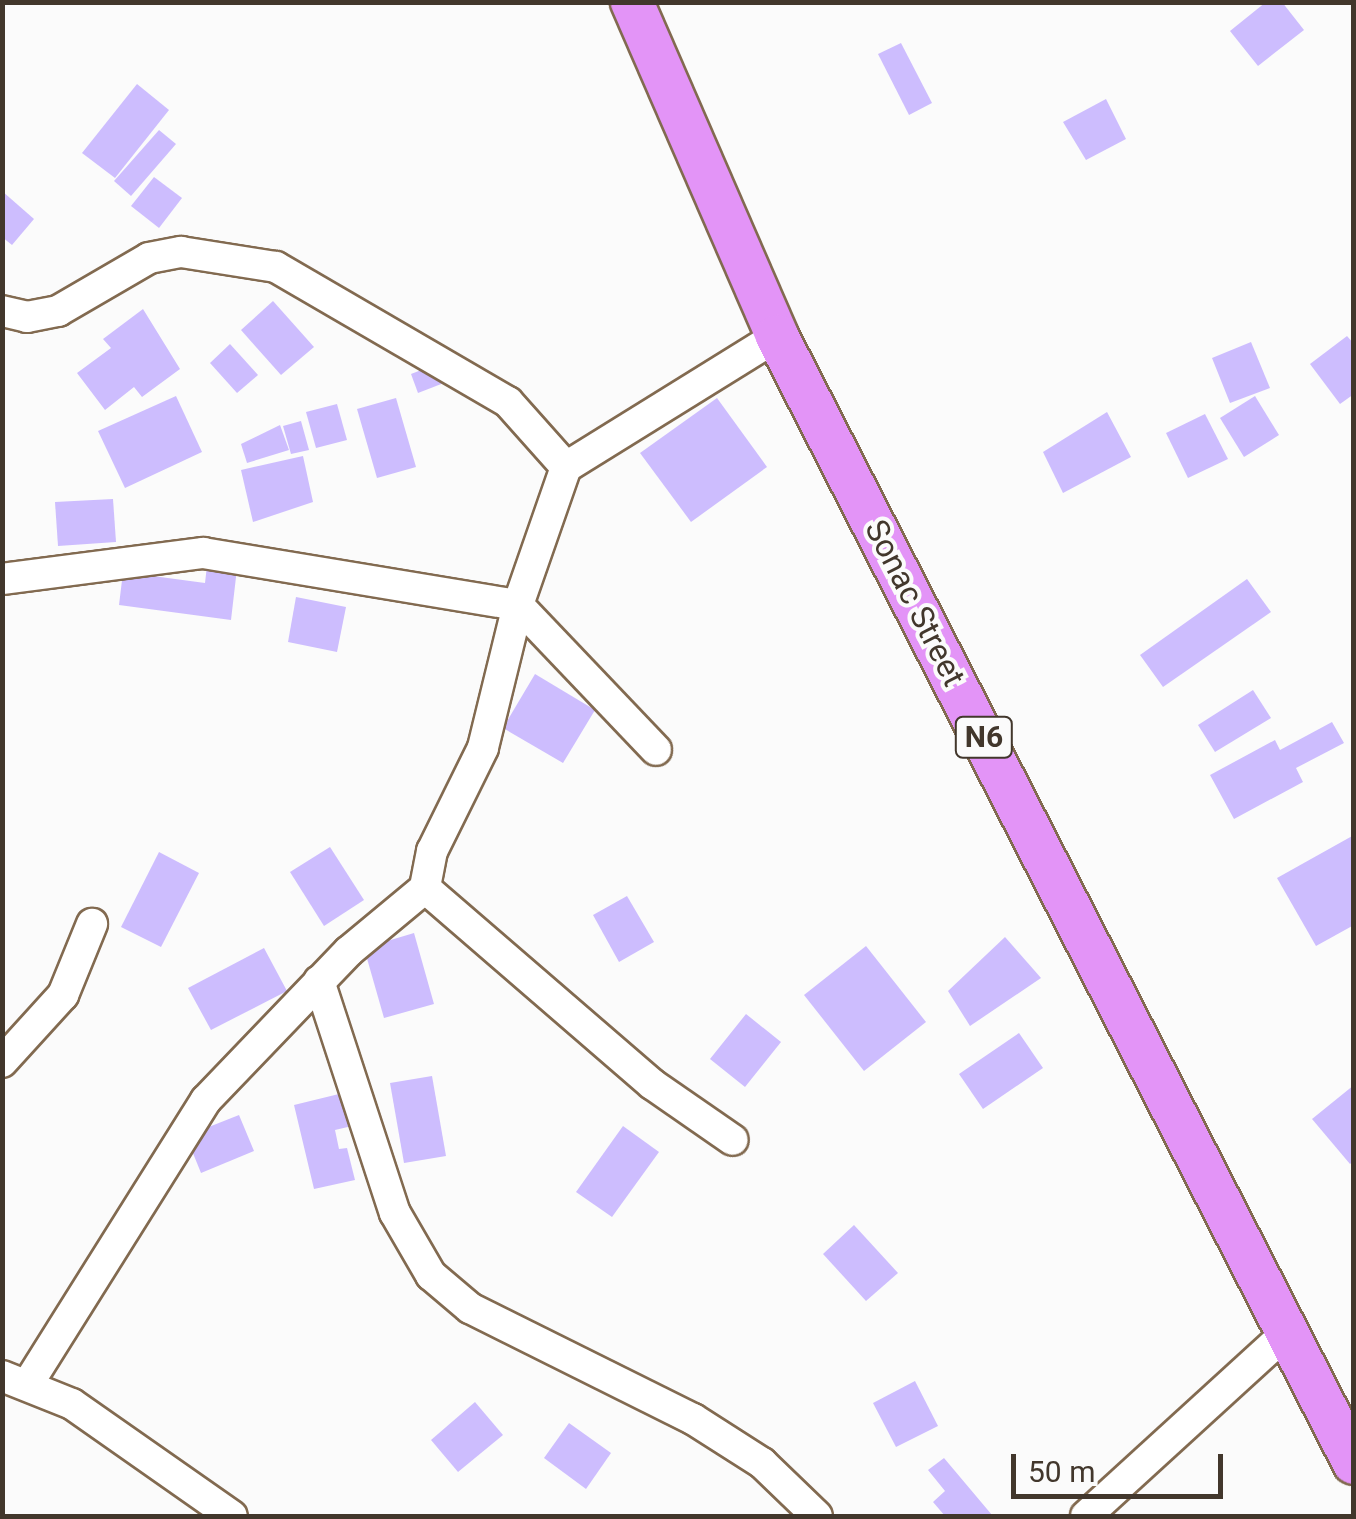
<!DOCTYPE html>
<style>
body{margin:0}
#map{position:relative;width:1356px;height:1519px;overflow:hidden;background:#fbfbfb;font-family:Roboto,sans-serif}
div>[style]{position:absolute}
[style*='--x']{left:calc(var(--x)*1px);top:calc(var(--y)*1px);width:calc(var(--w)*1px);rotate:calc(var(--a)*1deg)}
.building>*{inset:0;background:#cdbdfe}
.roads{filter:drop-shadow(2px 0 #826a50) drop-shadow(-2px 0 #826a50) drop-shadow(0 2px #826a50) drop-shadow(0 -2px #826a50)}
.minor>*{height:30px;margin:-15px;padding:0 15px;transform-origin:15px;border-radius:15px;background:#fff}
.highway>*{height:42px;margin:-21px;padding:0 21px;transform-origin:21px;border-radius:21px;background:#e394f7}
span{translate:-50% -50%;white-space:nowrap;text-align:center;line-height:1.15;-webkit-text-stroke:8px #fbfbfb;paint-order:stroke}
.shield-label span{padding:2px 8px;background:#fbfbfb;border:2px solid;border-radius:8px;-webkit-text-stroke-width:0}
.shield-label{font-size:30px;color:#42372c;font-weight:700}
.street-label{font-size:32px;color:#42372c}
.frame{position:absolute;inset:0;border:5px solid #42372c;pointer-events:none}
.scale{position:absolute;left:1011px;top:1454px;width:212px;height:45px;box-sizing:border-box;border:5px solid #42372c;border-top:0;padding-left:12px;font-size:30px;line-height:35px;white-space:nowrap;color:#42372c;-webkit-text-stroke:8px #fbfbfb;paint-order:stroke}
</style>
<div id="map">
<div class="building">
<i style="clip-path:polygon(1266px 2px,1282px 2px,1304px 30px,1258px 66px,1230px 31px)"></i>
<i style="clip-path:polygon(901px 43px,932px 103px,909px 115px,878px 54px)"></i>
<i style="clip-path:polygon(137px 84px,169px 110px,115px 178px,82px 153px)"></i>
<i style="clip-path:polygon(1106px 99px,1126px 139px,1086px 160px,1063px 122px)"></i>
<i style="clip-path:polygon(159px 130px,176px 144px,131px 196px,114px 181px)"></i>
<i style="clip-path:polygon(154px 177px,182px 198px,159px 228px,131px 206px)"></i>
<i style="clip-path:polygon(2px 191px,34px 219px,12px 245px,2px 237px)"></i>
<i style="clip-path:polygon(273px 301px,314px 347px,281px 375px,241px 330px)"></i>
<i style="clip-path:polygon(143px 309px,180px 369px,142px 397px,134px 387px,105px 410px,77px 373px,111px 348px,103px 339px)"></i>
<i style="clip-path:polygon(1347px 336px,1354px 344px,1354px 394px,1340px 404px,1310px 364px)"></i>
<i style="clip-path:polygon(1251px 342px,1270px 388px,1230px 403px,1212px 358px)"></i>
<i style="clip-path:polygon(230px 344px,258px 375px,237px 393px,210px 363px)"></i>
<i style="clip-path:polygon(442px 362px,449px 381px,418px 393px,411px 374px)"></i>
<i style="clip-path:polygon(176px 396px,202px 452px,125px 488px,98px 431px)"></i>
<i style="clip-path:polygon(1255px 396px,1279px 435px,1244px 457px,1220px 418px)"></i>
<i style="clip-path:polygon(396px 398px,416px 467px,377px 478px,357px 409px)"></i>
<i style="clip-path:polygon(717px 398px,767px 467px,691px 522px,640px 453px)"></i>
<i style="clip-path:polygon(337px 404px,347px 440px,316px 448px,306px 412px)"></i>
<i style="clip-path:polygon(1107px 412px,1131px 457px,1063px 493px,1043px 452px)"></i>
<i style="clip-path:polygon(1205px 414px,1228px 459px,1188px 478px,1166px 433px)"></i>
<i style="clip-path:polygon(301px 421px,309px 450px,291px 454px,283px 426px)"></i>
<i style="clip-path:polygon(280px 425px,289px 450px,247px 463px,241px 444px)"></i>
<i style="clip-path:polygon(303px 456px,313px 502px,253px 522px,241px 470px)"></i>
<i style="clip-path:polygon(113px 499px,116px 542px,58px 546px,55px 502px)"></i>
<i style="clip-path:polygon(208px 557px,238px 560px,231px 620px,119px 605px,123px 572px,205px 583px)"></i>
<i style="clip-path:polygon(1247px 579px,1271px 612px,1163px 687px,1140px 655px)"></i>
<i style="clip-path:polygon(296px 597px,346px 607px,337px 652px,288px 642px)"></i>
<i style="clip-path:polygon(535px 674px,595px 710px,563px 763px,503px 728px)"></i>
<i style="clip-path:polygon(1253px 690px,1271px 718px,1215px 752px,1198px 725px)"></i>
<i style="clip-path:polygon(1332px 722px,1344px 743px,1296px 768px,1303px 782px,1234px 819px,1210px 775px,1275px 740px,1280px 750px)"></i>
<i style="clip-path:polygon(1354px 835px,1354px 925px,1316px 946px,1277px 878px)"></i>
<i style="clip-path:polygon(330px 847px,364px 900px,324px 926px,290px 872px)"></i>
<i style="clip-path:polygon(159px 852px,199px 873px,161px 947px,121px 927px)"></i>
<i style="clip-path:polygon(627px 896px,654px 942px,619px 962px,593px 915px)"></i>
<i style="clip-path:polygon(414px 933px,434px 1004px,384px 1018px,364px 948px)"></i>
<i style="clip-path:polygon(1005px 937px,1041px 978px,970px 1026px,948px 991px)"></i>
<i style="clip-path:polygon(866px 946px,926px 1022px,864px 1071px,804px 995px)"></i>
<i style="clip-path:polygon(264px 948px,287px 991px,211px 1030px,188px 988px)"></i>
<i style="clip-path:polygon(746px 1014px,781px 1042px,745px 1087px,710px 1059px)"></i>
<i style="clip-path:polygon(1019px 1033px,1043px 1068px,983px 1109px,959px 1074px)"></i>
<i style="clip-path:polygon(432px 1076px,446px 1156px,404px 1163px,390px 1083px)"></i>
<i style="clip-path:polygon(1354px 1085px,1354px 1161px,1350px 1164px,1312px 1119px)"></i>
<i style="clip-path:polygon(343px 1093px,352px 1126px,335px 1130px,339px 1149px,347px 1148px,355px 1180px,314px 1189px,294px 1105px)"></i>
<i style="clip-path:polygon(239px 1115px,254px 1151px,201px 1173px,186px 1136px)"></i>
<i style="clip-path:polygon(623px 1126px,659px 1152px,612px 1217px,576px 1192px)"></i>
<i style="clip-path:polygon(854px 1225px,898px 1273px,866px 1301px,823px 1254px)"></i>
<i style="clip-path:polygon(915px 1381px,938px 1426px,896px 1447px,873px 1403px)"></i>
<i style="clip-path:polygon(475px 1402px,503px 1435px,458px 1472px,431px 1440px)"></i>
<i style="clip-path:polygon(569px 1423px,611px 1453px,586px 1489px,544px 1458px)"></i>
<i style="clip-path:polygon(944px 1458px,992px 1515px,990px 1516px,945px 1516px,933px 1502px,945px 1491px,928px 1470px)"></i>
</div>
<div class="roads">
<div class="minor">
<i style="--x:2;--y:311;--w:26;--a:13"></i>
<i style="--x:27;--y:317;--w:32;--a:-11"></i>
<i style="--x:58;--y:311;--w:105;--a:-30.2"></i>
<i style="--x:149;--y:258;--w:33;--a:-11"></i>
<i style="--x:181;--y:252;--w:96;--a:9"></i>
<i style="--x:276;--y:267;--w:268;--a:30.2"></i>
<i style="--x:508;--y:402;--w:87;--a:48.3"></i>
<i style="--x:566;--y:467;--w:146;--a:109.2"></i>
<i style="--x:518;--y:605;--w:147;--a:103.8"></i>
<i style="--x:483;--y:748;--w:115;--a:116.3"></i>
<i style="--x:432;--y:851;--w:38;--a:101"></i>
<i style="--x:425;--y:888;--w:99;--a:140.3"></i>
<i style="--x:349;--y:951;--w:207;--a:133.8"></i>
<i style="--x:206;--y:1100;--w:333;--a:122.1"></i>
<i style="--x:566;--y:467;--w:248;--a:-31.8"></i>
<i style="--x:2;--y:579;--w:203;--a:-7.4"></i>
<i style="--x:203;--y:553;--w:319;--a:9.4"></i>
<i style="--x:518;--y:605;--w:200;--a:46.4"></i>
<i style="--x:425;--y:888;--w:300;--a:40.8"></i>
<i style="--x:652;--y:1084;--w:98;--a:34.7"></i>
<i style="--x:319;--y:981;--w:244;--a:71.9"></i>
<i style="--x:395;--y:1213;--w:72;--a:59.9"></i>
<i style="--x:431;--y:1275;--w:51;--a:40.2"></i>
<i style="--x:470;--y:1308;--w:249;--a:26.5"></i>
<i style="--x:693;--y:1419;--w:82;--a:32.5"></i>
<i style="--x:762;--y:1463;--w:76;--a:43.9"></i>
<i style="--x:2;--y:1062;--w:91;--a:-47.7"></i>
<i style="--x:63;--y:995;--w:77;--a:-67.8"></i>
<i style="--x:2;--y:1376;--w:75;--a:21.8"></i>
<i style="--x:72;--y:1404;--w:195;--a:35"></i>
<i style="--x:1086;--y:1516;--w:276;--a:-42.4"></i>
</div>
<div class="highway">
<i style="--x:632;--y:2;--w:364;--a:66.5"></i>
<i style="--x:777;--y:336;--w:1266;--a:62.89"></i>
</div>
</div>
<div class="shield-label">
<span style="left:984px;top:737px">N6</span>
</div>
<div class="street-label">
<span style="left:915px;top:603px;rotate:63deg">Sonac Street</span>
</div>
<div class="frame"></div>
<div class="scale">50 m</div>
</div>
